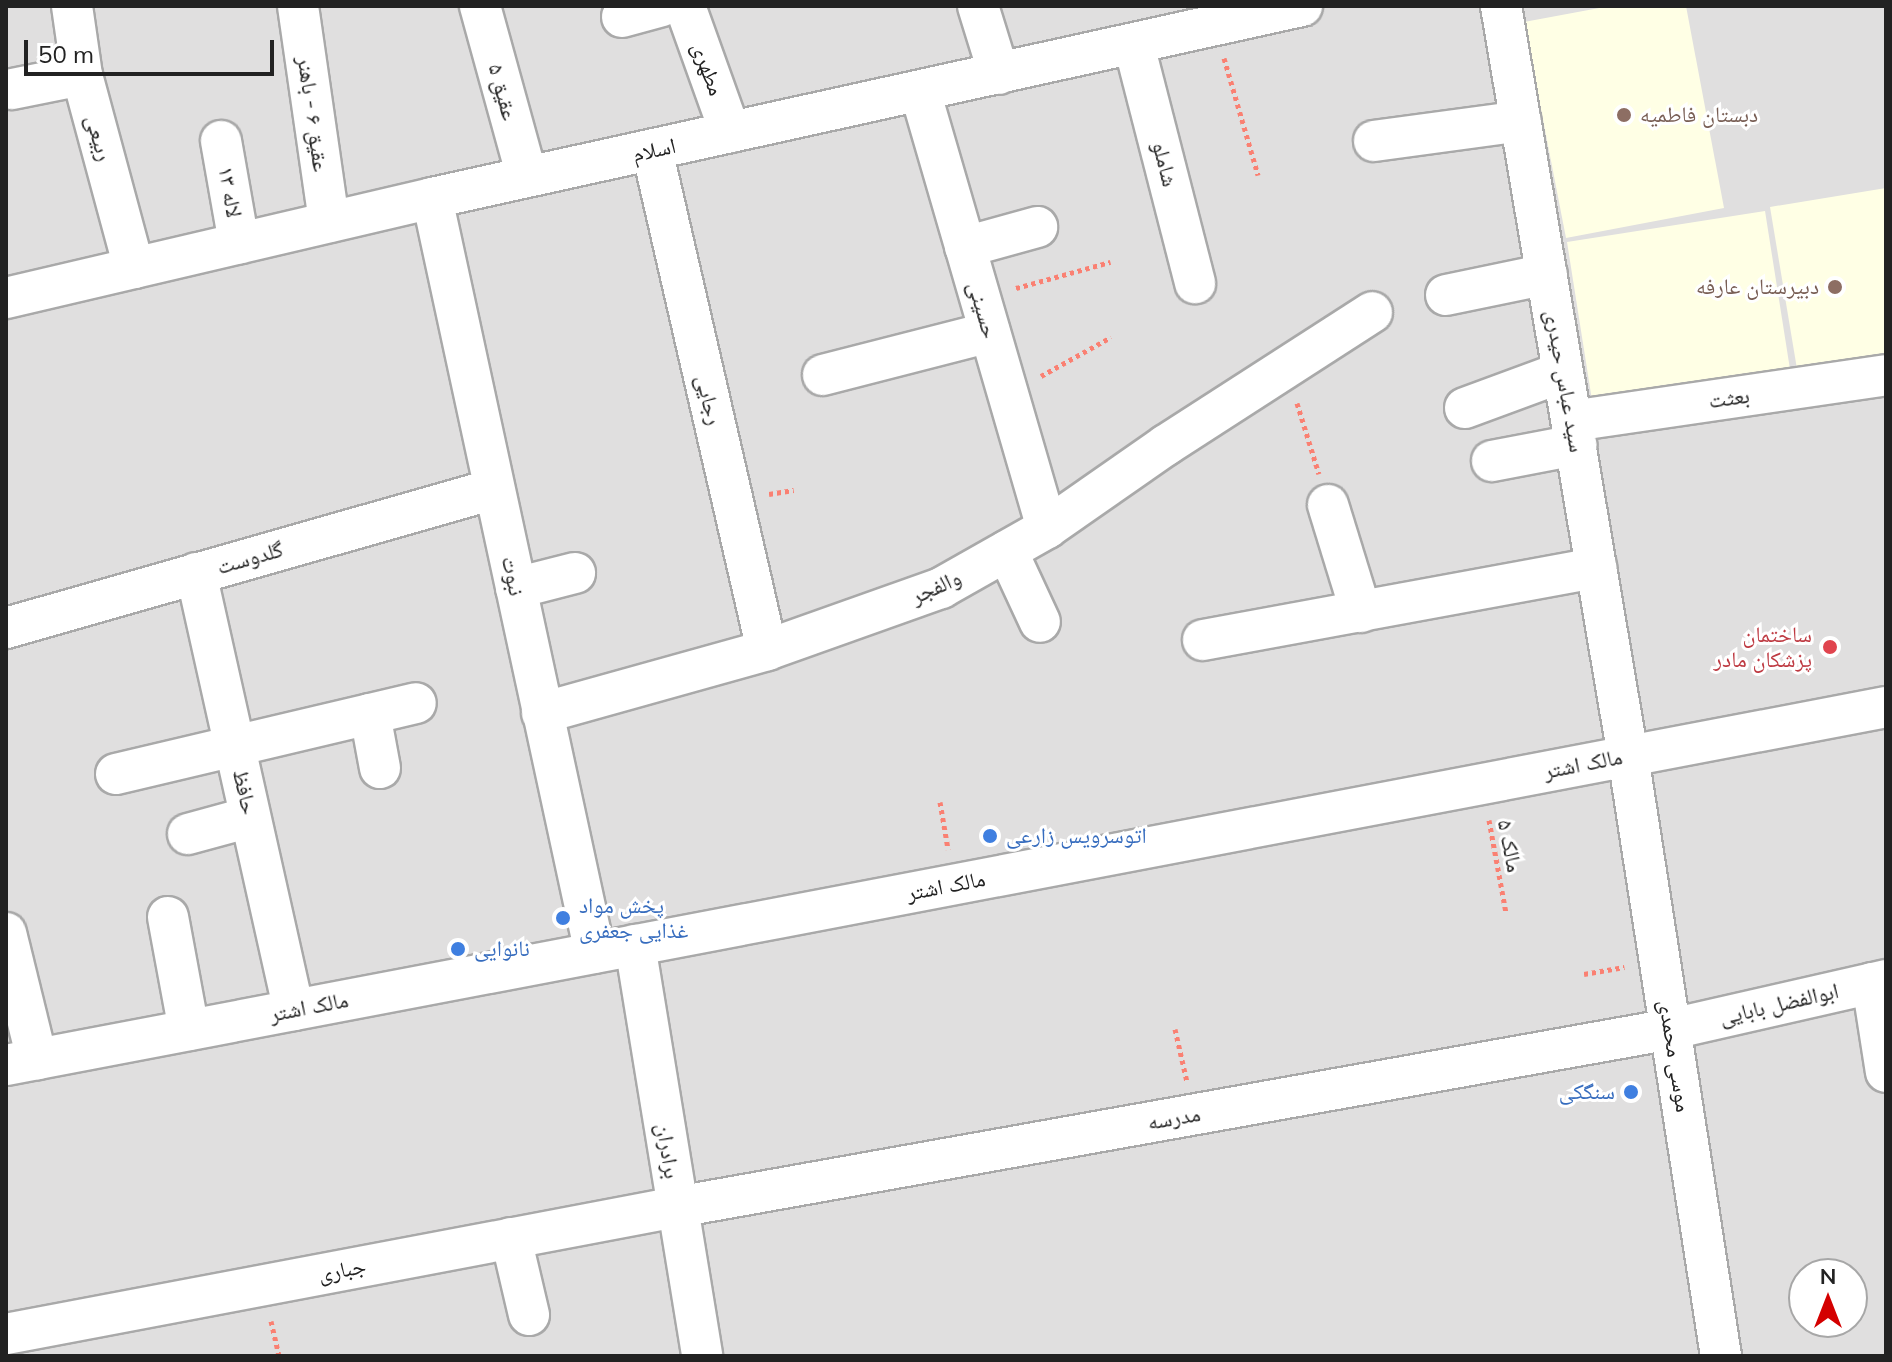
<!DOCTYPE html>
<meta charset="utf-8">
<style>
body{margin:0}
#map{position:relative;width:1892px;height:1362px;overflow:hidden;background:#f2efe9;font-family:Mulish,"Noto Naskh Arabic",sans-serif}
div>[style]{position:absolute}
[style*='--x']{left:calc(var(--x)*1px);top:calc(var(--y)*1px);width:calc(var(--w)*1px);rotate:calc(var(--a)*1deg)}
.residential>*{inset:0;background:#e0dfdf}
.education>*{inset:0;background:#ffffe5}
.path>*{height:5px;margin-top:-2.5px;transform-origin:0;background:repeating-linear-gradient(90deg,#fa8072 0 4px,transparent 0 8px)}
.roads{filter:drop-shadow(2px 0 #a9a9a9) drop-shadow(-2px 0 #a9a9a9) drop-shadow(0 2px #a9a9a9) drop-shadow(0 -2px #a9a9a9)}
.minor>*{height:40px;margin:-20px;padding:0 20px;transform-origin:20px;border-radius:20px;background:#fff}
.dots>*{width:22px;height:22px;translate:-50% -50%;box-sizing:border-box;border:4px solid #fff;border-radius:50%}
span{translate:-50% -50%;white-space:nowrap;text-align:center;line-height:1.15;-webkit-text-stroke:6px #fff;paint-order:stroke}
.street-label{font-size:22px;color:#222}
.education-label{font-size:22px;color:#785e54}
.left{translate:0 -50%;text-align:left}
.right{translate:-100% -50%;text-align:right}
.health-label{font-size:22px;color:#be3a42}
.shop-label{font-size:22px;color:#366cbe}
.frame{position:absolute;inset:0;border:8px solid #222;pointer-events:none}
.north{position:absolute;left:1788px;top:1258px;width:80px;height:80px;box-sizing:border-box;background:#fff;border:2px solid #a7a7a7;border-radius:50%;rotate:0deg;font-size:22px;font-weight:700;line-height:32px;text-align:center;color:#222}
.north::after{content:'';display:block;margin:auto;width:28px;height:36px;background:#d40000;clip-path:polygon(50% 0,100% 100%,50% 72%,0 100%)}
.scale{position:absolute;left:24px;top:40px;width:250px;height:36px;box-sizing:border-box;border:4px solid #222;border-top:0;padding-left:10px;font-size:24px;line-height:28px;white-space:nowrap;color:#222;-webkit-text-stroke:6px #fff;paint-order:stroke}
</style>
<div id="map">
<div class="residential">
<i style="clip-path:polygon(evenodd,6px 6px,1886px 6px,1886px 1356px,6px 1356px,6px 6px,1804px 1274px,1852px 1274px,1852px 1322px,1804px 1322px,1804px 1274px)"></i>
</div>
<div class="education">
<i style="clip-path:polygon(1610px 6px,1686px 6px,1724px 208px,1566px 238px,1524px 22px)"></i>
<i style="clip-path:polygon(1886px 188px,1886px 366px,1799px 381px,1770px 207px)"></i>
<i style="clip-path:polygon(1765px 211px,1792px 382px,1594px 413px,1567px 242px)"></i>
</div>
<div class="path">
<i style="--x:1224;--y:58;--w:122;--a:73.8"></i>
<i style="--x:1016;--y:288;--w:98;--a:-15.5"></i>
<i style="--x:1041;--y:376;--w:80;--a:-29.1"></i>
<i style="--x:1297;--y:403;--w:74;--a:72.8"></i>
<i style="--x:769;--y:494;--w:25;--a:-9"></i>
<i style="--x:940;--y:802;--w:48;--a:80.3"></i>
<i style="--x:1489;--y:820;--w:95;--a:79.6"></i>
<i style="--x:1584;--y:974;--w:41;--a:-9.9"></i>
<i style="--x:1175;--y:1029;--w:54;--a:77.2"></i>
<i style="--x:271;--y:1321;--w:36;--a:77"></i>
</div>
<div class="roads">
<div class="minor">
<i style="--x:72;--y:6;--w:70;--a:81.8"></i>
<i style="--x:82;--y:75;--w:200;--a:74.9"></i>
<i style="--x:298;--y:6;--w:218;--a:81.8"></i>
<i style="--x:480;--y:6;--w:177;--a:74.6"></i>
<i style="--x:685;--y:6;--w:134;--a:70.3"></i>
<i style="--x:978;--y:6;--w:71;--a:72.8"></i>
<i style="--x:1501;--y:6;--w:761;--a:80.39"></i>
<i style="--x:1628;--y:756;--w:607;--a:81.19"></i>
<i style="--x:622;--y:17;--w:41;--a:-15.4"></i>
<i style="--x:1134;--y:45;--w:246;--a:75.6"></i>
<i style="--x:12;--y:89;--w:71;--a:-11.3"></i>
<i style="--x:920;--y:91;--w:455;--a:73.8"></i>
<i style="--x:221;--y:141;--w:104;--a:80"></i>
<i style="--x:1374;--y:141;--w:148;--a:-7.7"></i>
<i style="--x:652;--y:150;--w:513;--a:77.05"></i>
<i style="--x:432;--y:198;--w:772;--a:77.82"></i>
<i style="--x:965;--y:247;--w:75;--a:-15.5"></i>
<i style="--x:1446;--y:295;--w:103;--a:-11.7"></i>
<i style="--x:6;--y:298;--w:438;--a:-13.2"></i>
<i style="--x:432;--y:198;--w:891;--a:-12.45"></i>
<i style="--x:823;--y:375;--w:172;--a:-14.4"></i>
<i style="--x:1465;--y:408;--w:104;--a:-20.2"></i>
<i style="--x:1572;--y:421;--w:317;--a:-8.3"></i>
<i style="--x:1492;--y:461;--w:86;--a:-10.8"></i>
<i style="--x:1328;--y:505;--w:112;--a:72.9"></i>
<i style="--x:1007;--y:551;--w:78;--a:65.1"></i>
<i style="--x:196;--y:573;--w:448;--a:77.4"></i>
<i style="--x:516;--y:588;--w:61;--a:-14.3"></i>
<i style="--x:6;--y:628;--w:507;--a:-15.9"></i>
<i style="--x:1203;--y:640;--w:400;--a:-10.4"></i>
<i style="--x:542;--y:713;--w:234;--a:-15.6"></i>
<i style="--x:767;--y:650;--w:185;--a:-19.6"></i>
<i style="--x:941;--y:588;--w:122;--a:-29.5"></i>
<i style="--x:1047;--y:528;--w:145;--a:-34.9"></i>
<i style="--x:1166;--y:445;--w:245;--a:-32.8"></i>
<i style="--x:370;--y:714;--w:55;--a:79.5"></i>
<i style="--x:116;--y:774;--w:308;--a:-13.3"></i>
<i style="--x:188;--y:834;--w:64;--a:-15.3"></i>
<i style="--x:168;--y:917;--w:115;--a:79.5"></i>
<i style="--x:6;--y:933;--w:130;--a:76.2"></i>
<i style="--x:635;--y:945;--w:416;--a:80.7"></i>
<i style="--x:1872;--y:983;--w:90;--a:81.1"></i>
<i style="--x:6;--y:1065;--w:1914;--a:-10.78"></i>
<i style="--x:511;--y:1238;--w:79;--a:76.8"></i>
<i style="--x:6;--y:1334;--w:683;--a:-10.72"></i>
<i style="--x:677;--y:1207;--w:1010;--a:-10.15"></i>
<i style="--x:1671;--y:1029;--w:221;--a:-12.8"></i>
</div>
</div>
<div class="dots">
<i style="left:1624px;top:115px;background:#8d6e63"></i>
<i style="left:1835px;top:287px;background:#8d6e63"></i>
<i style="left:1830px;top:647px;background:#e0444e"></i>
<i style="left:990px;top:836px;background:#3f7fe0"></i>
<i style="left:563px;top:918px;background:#3f7fe0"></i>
<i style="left:458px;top:949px;background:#3f7fe0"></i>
<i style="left:1631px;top:1092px;background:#3f7fe0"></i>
</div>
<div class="street-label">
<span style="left:708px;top:69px;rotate:70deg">مطهری</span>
<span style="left:503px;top:92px;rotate:75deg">عقیق ۵</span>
<span style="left:313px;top:114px;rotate:82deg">عقیق ۶ - باهنر</span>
<span style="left:99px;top:138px;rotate:75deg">ربیعی</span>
<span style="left:654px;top:150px;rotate:-13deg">اسلام</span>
<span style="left:1165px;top:164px;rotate:76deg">شاملو</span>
<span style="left:230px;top:192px;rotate:80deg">لاله ۱۳</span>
<span style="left:983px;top:310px;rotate:74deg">حسینی</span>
<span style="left:1565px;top:381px;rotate:80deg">سید عباس حیدری</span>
<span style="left:1729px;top:398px;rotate:-8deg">بعثت</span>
<span style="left:709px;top:400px;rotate:77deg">رجایی</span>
<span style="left:250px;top:558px;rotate:-16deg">گلدوست</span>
<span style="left:513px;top:576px;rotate:78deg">نبوت</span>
<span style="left:936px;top:587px;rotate:-24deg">والفجر</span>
<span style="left:1583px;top:764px;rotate:-11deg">مالک اشتر</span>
<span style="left:245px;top:792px;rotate:77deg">حافظ</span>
<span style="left:1510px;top:846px;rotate:79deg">مالک ۵</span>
<span style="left:946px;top:886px;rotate:-11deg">مالک اشتر</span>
<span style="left:1779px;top:1004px;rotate:-13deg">ابوالفضل بابایی</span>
<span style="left:309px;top:1007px;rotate:-11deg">مالک اشتر</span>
<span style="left:1675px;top:1056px;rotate:81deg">موسی محمدی</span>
<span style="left:1174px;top:1118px;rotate:-10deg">مدرسه</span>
<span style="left:668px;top:1151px;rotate:81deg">برادران</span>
<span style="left:342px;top:1270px;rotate:-11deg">جباری</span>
</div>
<div class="education-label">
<span class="left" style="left:1640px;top:115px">دبستان فاطمیه</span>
<span class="right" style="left:1819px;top:287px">دبیرستان عارفه</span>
</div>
<div class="health-label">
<span class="right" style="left:1812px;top:647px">ساختمان<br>پزشکان مادر</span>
</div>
<div class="shop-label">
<span class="left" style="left:1006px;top:836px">اتوسرویس زارعی</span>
<span class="left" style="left:579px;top:918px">پخش مواد<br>غذایی جعفری</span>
<span class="left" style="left:474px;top:949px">نانوایی</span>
<span class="right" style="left:1615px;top:1092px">سنگکی</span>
</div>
<div class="frame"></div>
<div class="north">N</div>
<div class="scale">50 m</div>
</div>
